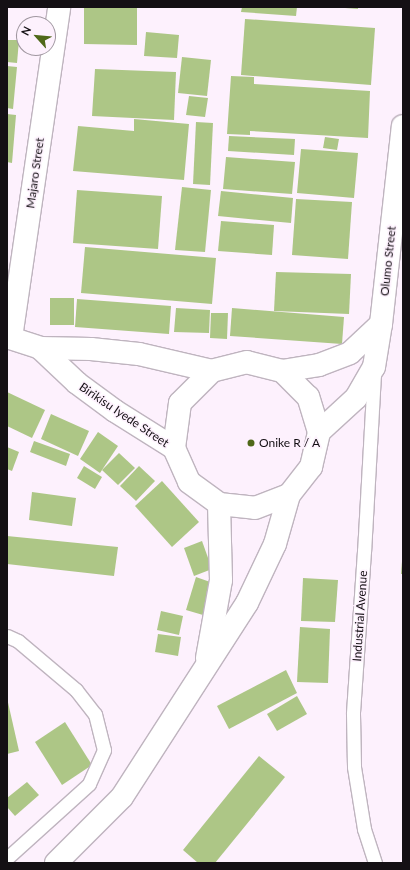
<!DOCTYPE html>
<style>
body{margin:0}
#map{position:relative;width:410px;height:870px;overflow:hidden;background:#fdf1fd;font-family:Lato,sans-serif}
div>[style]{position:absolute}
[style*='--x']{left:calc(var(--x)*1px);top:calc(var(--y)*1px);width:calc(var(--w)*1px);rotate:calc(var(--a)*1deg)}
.building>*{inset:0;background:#adc686}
.roads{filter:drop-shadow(1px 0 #bfb4bf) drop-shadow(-1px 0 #bfb4bf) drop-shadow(0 1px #bfb4bf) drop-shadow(0 -1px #bfb4bf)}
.lane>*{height:13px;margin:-6.5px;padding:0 6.5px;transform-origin:6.5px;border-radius:6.5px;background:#fff}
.street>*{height:22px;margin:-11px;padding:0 11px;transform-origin:11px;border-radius:11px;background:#fff}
.secondary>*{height:22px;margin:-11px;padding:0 11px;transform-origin:11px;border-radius:11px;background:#fff}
.dots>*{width:11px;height:11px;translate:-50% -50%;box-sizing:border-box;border:2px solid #fdf1fd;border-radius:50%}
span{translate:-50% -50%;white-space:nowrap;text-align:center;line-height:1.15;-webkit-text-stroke:3px #fdf1fd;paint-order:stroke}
.street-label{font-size:12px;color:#141014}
.poi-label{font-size:12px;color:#141014}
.left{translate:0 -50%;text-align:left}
.frame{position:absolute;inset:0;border:8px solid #141014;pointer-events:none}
.north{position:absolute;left:16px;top:16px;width:40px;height:40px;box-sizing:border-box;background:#fdf1fd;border:1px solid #a097a0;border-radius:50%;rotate:297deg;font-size:11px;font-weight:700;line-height:16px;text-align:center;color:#141014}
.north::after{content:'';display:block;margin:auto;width:14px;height:18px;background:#4f6819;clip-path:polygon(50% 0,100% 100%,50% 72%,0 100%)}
</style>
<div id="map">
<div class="building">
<i style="clip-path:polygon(84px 7px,137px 7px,137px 45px,84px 44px)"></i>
<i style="clip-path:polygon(242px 7px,297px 7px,296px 16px,241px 12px)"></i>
<i style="clip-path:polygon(345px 7px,358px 7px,358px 9px,345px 8px)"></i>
<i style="clip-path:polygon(245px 19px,375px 28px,371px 85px,241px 75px)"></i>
<i style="clip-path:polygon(146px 32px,179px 35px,177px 58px,144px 56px)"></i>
<i style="clip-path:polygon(7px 40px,19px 40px,17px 63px,7px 62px)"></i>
<i style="clip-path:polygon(182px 57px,211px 60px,207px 96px,178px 93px)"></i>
<i style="clip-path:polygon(7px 66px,17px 67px,13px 109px,7px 108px)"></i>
<i style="clip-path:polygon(95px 69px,176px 72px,174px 120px,92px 116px)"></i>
<i style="clip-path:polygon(231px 76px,254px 77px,254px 84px,370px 91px,368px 138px,250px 131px,250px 135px,227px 134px)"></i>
<i style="clip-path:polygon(189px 96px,208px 98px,205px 117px,186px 115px)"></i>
<i style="clip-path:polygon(7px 114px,16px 115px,12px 163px,7px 162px)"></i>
<i style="clip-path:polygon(134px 119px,189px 124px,184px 180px,73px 171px,78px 126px,134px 131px)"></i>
<i style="clip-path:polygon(196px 122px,213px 123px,210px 185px,193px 184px)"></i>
<i style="clip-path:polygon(229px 136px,295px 139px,294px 155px,228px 151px)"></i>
<i style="clip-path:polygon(325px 137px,339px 139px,337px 150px,323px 148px)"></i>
<i style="clip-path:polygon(301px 149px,358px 153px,354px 198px,297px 193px)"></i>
<i style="clip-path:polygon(226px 157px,295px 162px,292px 194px,223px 189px)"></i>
<i style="clip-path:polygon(182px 187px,211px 190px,205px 252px,175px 250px)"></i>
<i style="clip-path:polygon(77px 190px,162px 196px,158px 249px,73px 243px)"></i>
<i style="clip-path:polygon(221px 191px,293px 198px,291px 223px,218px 216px)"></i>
<i style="clip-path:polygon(296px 199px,352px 202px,348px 259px,292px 255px)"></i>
<i style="clip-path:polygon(221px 221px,274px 225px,272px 255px,218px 251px)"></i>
<i style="clip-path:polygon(85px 247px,216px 258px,212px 304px,81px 293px)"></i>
<i style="clip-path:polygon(276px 272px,351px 274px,349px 314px,274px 311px)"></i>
<i style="clip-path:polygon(50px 298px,74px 298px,74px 325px,50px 325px)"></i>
<i style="clip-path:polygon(77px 299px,171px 306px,169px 334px,75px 327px)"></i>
<i style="clip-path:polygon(176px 308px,210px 310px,209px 333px,174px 332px)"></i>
<i style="clip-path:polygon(232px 308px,344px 317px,342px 344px,230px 336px)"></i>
<i style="clip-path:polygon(211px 313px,228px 313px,227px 339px,210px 338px)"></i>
<i style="clip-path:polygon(7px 392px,45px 410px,32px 438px,7px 426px)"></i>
<i style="clip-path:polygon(51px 414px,89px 431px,78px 456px,41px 439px)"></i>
<i style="clip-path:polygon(98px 432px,118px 446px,100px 473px,80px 459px)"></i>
<i style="clip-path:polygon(34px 441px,70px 454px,66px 466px,30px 452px)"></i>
<i style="clip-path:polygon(7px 447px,19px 452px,12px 471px,7px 469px)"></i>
<i style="clip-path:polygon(119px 453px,135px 468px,118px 485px,102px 470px)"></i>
<i style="clip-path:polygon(84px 466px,102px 477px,95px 489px,77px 478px)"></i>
<i style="clip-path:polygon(139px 466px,155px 481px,136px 501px,120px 486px)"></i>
<i style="clip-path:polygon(162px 481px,199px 522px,172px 547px,135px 506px)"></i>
<i style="clip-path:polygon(32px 492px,76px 498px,72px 526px,29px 520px)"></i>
<i style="clip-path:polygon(7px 536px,118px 547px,114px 576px,7px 564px)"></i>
<i style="clip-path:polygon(202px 541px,212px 569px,194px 576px,184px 548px)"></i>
<i style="clip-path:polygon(402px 561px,403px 561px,403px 574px,401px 574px)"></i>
<i style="clip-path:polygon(196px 577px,213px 583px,203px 615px,186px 610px)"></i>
<i style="clip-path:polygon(303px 578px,338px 580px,335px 622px,301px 621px)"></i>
<i style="clip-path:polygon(161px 611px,183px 616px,179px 635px,157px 630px)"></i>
<i style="clip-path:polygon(300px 627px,330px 629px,328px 683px,297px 682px)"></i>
<i style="clip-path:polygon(158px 634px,181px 637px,178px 656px,155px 652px)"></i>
<i style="clip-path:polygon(286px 670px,297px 693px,229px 729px,217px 706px)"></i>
<i style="clip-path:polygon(297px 696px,307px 714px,277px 731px,267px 714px)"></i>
<i style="clip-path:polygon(7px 698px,19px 751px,7px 754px)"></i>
<i style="clip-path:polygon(65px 722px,92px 765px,62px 785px,35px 742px)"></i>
<i style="clip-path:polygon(259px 756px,285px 777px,215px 863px,198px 863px,183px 850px)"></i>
<i style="clip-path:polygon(27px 782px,39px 795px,15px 816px,7px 807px,7px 798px)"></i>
</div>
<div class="roads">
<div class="lane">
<i style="--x:374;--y:374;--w:177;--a:93.2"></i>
<i style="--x:364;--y:551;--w:163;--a:93.9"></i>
<i style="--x:353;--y:714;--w:53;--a:88.9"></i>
<i style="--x:354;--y:767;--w:63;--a:80.8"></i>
<i style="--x:364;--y:829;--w:36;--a:72"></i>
<i style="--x:7;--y:636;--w:12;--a:24"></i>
<i style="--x:18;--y:641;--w:76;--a:40.2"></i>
<i style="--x:76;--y:690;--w:31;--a:52"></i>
<i style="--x:95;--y:714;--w:37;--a:76"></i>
<i style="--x:104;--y:750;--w:37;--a:114"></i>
<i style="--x:89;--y:784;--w:110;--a:137.9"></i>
</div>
<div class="street">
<i style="--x:11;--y:338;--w:334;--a:-81.7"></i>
</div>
<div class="secondary">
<i style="--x:7;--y:337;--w:35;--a:18"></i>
<i style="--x:40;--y:348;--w:51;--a:1.1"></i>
<i style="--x:91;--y:349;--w:48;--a:5.9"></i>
<i style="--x:139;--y:354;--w:75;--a:13.1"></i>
<i style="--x:40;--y:348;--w:51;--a:43.4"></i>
<i style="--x:77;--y:383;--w:47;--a:36.4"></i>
<i style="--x:115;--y:411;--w:70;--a:32.1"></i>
<i style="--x:282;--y:371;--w:37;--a:-9"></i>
<i style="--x:319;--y:365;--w:33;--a:-21"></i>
<i style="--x:350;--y:353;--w:42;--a:-43.1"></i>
<i style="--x:319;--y:432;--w:37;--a:-107"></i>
<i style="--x:308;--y:397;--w:37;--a:-135"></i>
<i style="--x:282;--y:371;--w:36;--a:-166"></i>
<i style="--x:247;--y:362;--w:36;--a:166"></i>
<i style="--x:212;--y:371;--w:45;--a:135"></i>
<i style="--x:180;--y:403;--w:45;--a:97.6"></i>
<i style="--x:174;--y:448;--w:37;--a:66"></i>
<i style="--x:189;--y:482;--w:37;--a:36"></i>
<i style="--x:219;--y:504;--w:36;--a:6"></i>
<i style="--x:255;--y:508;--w:36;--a:-21"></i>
<i style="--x:289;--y:495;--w:36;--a:-52"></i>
<i style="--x:311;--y:467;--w:36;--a:-77"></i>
<i style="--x:319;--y:432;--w:50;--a:-42.6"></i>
<i style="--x:356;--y:398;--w:36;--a:-60"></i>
<i style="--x:374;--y:367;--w:44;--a:-80.8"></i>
<i style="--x:381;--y:324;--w:199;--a:-83.7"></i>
<i style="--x:207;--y:658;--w:79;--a:-79.8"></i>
<i style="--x:221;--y:580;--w:76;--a:-91.5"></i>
<i style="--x:56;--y:863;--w:93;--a:-45"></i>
<i style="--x:122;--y:797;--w:231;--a:-57.2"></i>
<i style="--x:247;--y:603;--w:65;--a:-64.6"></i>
<i style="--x:275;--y:544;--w:51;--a:-74.1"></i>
</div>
</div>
<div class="dots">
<i style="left:251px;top:443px;background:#4f6819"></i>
</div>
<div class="street-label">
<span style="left:35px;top:173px;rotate:-82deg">Majaro Street</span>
<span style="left:388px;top:261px;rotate:-84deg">Olumo Street</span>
<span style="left:124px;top:415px;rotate:34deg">Birikisu Iyede Street</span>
<span style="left:360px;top:616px;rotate:-86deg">Industrial Avenue</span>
</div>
<div class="poi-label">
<span class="left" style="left:259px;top:443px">Onike R / A</span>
</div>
<div class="frame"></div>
<div class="north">N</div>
</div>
